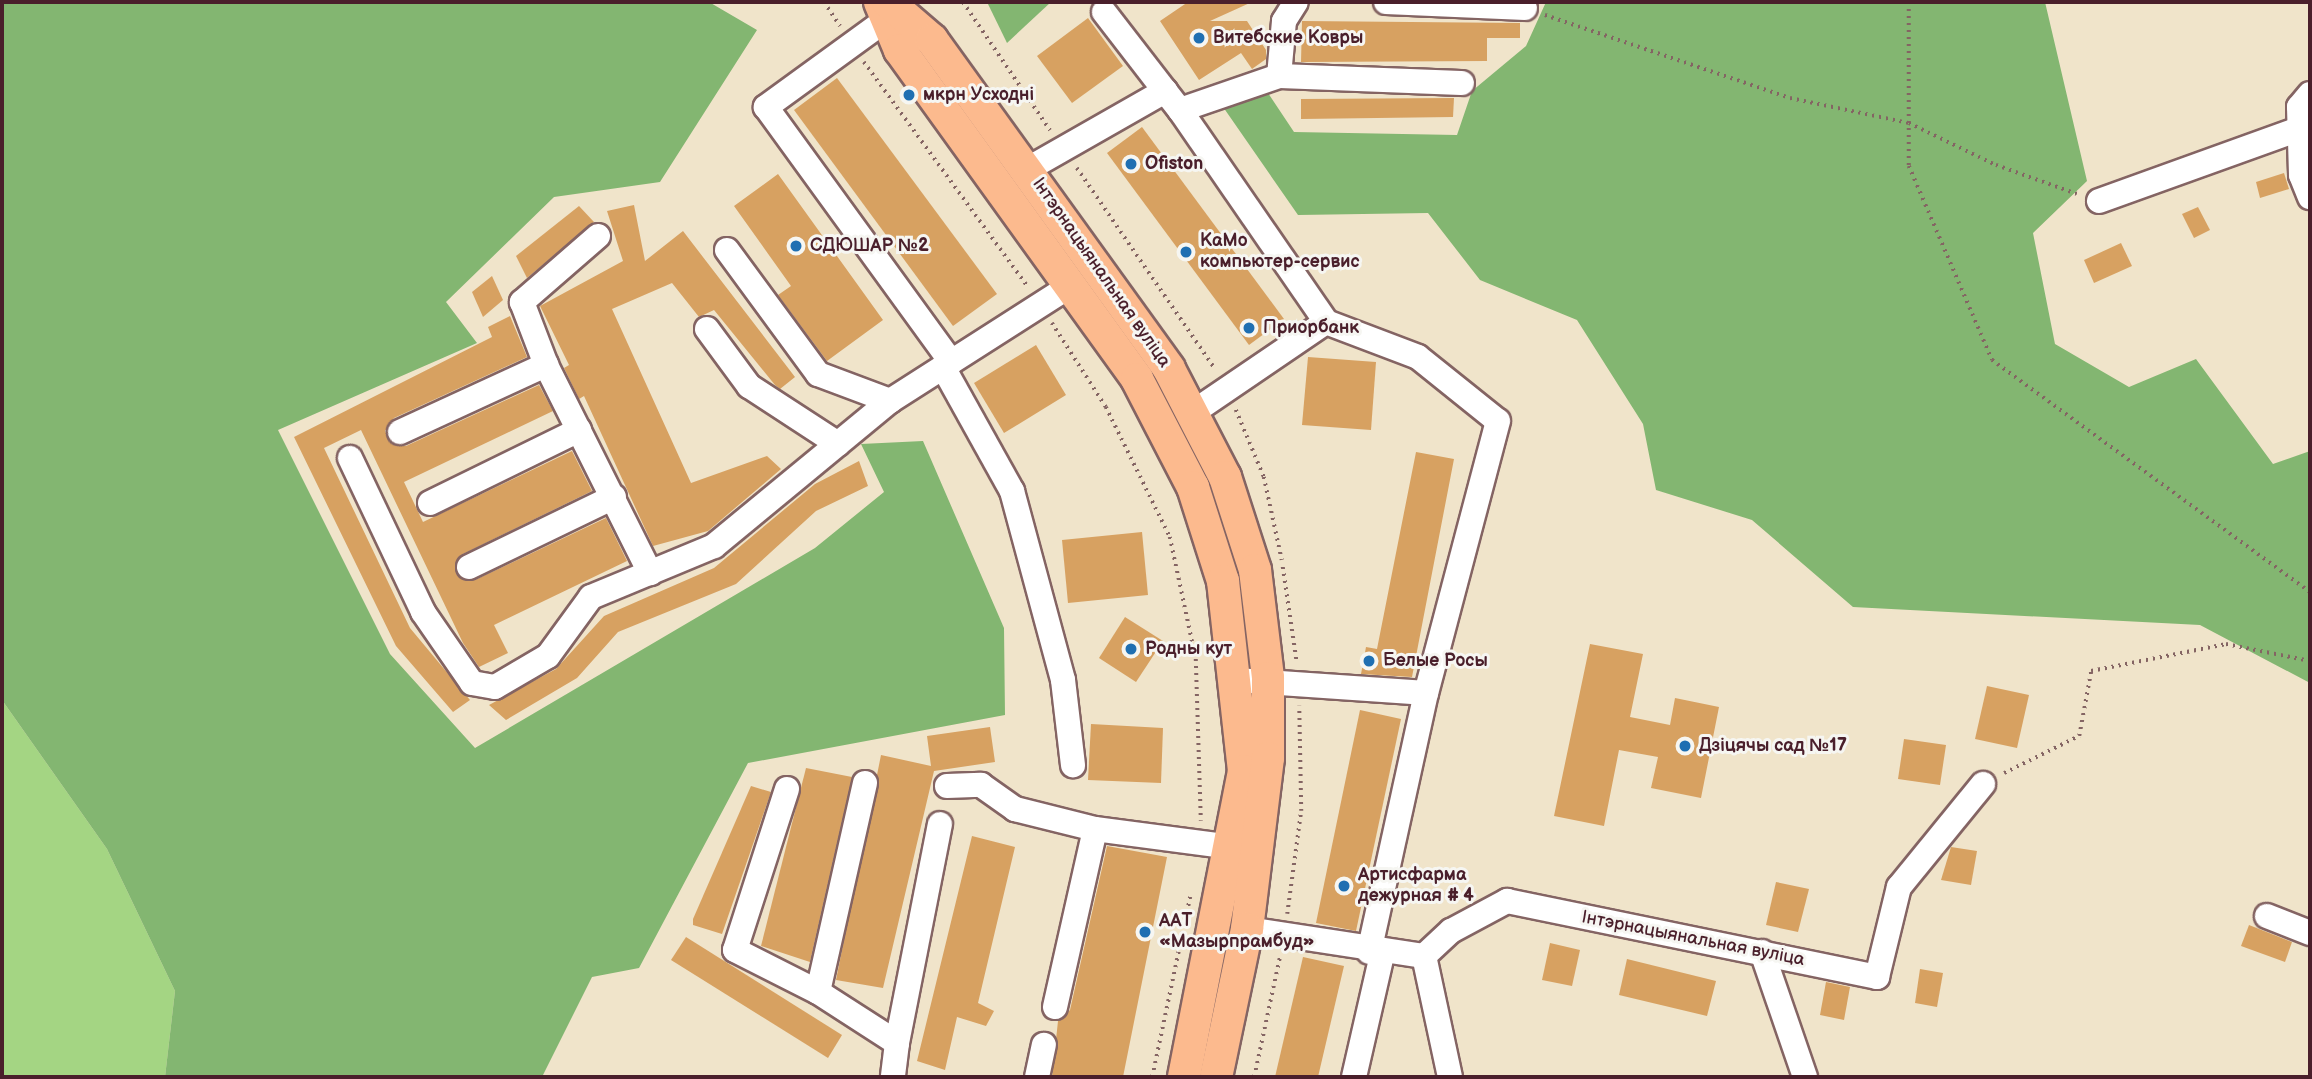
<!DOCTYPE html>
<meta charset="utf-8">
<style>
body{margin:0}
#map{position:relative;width:2312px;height:1079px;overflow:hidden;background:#f0e4ca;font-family:"Balsamiq Sans",sans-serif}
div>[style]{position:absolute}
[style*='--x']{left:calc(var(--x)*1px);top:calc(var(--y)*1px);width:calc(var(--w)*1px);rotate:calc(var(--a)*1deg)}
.green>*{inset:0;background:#a4d583}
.forest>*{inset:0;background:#83b671}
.building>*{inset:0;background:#d7a161}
.path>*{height:3.5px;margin-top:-1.75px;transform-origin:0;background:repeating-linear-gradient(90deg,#846463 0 2px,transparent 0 7px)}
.roads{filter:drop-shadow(2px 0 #846463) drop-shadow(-2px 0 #846463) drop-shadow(0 2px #846463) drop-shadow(0 -2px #846463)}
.minor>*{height:24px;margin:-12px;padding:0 12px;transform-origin:12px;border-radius:12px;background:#fff}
.major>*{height:32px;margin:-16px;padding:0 16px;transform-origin:16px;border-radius:16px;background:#fcba8e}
.dots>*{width:19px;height:19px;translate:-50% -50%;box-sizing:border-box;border:4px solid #f6f6f2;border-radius:50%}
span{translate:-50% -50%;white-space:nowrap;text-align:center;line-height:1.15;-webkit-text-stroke:6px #f6f6f2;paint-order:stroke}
.poi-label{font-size:18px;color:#4a1f2b;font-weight:700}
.left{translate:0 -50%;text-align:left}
.street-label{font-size:18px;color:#4a1f2b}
.frame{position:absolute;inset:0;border:4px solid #4a1f2b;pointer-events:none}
</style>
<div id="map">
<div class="green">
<i style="clip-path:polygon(2px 700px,107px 849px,175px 991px,165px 1077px,2px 1077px)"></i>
</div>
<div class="forest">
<i style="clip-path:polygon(2px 2px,709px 2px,757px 30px,660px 182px,554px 197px,446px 302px,477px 343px,278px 430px,390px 654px,475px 748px,815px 548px,884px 492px,861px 444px,923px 441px,1004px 628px,1005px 715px,748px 763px,639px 968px,592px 977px,542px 1077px,165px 1077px,175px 991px,107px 849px,2px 700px)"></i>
<i style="clip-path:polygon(987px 2px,1051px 2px,1007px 43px)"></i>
<i style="clip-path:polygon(1546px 2px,2045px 2px,2087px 181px,2033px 233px,2055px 344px,2129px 387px,2196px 359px,2273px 464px,2310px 451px,2310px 683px,2200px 625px,1853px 607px,1752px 520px,1656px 490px,1643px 424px,1577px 320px,1480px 280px,1428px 213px,1298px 215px,1221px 104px,1268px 93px,1294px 132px,1457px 135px,1472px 91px,1526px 46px)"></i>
</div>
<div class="building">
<i style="clip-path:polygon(1188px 2px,1252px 2px,1210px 21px,1247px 21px,1266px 50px,1266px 59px,1252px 69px,1241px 53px,1199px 80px,1160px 21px)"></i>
<i style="clip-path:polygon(1088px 18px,1123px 66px,1072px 103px,1037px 56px)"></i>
<i style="clip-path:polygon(1302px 21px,1520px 23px,1520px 38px,1487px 38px,1487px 61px,1301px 62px)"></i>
<i style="clip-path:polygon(837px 78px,997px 294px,953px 326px,794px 110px)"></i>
<i style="clip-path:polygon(1454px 98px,1453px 117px,1301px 119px,1301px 99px)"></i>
<i style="clip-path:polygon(1142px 127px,1284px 319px,1249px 345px,1107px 153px)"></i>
<i style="clip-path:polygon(2284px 173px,2289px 189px,2260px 198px,2256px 182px)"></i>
<i style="clip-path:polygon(778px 174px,883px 320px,827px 361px,778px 295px,791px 286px,734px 206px)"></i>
<i style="clip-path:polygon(634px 205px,645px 261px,683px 231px,795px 377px,780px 389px,775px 385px,714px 310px,699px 317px,672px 283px,612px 309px,691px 483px,767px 456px,781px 469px,708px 531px,653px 546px,584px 396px,579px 399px,564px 368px,569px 365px,540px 306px,623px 261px,607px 211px)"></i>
<i style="clip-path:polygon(579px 206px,594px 222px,527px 278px,516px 256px)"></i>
<i style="clip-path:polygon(2198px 207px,2210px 230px,2194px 238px,2182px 214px)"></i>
<i style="clip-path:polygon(2121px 243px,2132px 266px,2094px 283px,2084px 260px)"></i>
<i style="clip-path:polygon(492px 276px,503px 300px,483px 317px,472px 292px)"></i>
<i style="clip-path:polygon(510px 316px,527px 357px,394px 418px,385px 431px,392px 444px,406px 446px,539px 385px,553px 411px,404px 482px,423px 522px,572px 451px,592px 491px,463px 554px,456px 574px,475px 580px,606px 518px,627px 561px,494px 625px,508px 653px,479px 667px,463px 643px,361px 430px,324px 448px,410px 628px,470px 700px,453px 712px,396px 646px,294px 437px,492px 337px,488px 327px)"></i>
<i style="clip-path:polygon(1036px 345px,1066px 395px,1004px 433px,974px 383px)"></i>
<i style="clip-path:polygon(1308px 357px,1376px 362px,1371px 430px,1302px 425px)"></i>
<i style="clip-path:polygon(1416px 452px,1454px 459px,1412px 677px,1361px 674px,1366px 647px,1377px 649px)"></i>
<i style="clip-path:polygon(859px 461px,868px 486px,816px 511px,736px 584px,618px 632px,577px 678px,506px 720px,489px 705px,556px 669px,604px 616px,714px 568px,815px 484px)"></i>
<i style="clip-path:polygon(1142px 532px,1148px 595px,1068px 603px,1062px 540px)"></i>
<i style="clip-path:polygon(1125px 617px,1163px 641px,1136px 682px,1099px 658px)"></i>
<i style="clip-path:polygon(1590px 644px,1643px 654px,1630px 717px,1670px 725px,1675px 698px,1719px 707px,1701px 798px,1651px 788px,1658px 757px,1619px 750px,1604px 826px,1554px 816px)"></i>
<i style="clip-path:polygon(1987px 686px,2029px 695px,2017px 748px,1975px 739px)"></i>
<i style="clip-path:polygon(1360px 710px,1401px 719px,1356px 931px,1316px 923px)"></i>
<i style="clip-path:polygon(1091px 724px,1163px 728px,1161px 783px,1088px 780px)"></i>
<i style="clip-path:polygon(990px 727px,995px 762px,934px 771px,883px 988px,836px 980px,881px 755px,931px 766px,927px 736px)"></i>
<i style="clip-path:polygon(1904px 739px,1946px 745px,1940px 785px,1898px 779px)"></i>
<i style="clip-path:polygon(806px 768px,852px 777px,810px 962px,761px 946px)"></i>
<i style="clip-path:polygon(751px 786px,771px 792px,722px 934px,693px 925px,693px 919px)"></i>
<i style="clip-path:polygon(972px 836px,1015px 847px,978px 1003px,994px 1011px,986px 1026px,957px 1017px,945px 1070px,917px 1061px)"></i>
<i style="clip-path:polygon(1107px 846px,1167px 857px,1123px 1077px,1052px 1077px,1058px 1021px,1070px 1010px)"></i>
<i style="clip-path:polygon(1951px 847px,1977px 851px,1971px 885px,1941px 880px)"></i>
<i style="clip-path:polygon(1776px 882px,1809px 889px,1798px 932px,1766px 925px)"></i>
<i style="clip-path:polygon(2249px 925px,2292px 942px,2285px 962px,2241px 946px)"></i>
<i style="clip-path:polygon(686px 937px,842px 1035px,828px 1058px,671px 960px)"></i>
<i style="clip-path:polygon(1550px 943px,1580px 950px,1572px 986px,1542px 980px)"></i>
<i style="clip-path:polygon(1303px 957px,1344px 966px,1318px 1077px,1275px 1077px)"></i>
<i style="clip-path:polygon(1627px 959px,1716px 981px,1707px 1016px,1619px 995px)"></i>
<i style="clip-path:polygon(1920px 969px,1943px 973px,1937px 1007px,1915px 1003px)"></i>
<i style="clip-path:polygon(1826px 982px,1850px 987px,1844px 1020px,1820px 1015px)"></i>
</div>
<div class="path">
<i style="--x:824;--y:2;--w:29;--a:56"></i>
<i style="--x:963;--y:2;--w:155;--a:55.8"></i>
<i style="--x:1909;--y:2;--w:164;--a:90"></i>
<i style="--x:1909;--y:166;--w:211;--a:66.8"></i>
<i style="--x:1992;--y:360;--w:394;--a:36.1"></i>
<i style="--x:1545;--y:15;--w:259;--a:18.7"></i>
<i style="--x:1790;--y:98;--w:122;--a:11.9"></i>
<i style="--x:1909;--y:123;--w:97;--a:25.8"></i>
<i style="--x:1996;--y:165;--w:86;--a:19.7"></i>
<i style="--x:864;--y:62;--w:278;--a:53.9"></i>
<i style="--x:1077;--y:168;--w:244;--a:55.5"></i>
<i style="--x:1052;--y:323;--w:100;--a:57.3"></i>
<i style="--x:1106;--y:407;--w:145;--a:63.8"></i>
<i style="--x:1170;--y:537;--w:125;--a:78"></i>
<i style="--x:1196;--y:659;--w:162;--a:88.2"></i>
<i style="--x:1236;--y:410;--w:73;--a:67.3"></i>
<i style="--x:1264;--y:477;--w:85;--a:77.8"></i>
<i style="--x:1283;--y:567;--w:97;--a:81.7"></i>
<i style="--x:2004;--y:773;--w:84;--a:-26.3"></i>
<i style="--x:2079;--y:736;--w:66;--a:-79.5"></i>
<i style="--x:2091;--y:671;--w:138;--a:-11.3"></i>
<i style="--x:2226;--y:644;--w:86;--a:11.4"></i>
<i style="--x:1287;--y:914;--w:104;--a:-82.3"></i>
<i style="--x:1301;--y:811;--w:105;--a:-91.1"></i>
<i style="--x:1152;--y:1077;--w:184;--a:-78.1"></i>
<i style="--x:1254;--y:1077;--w:124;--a:-77.9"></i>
</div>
<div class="roads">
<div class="minor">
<i style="--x:1386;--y:2;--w:139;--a:2.5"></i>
<i style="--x:1104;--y:12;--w:100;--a:52.3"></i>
<i style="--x:887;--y:19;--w:150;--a:144"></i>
<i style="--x:766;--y:107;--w:315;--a:54"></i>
<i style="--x:1279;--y:76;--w:55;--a:-84.8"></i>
<i style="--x:1284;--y:21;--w:22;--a:-58"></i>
<i style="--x:2310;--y:94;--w:17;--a:130"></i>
<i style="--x:2299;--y:107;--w:68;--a:88.3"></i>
<i style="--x:2301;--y:175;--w:24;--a:68"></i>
<i style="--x:1180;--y:110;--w:257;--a:55.4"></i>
<i style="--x:1326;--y:322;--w:98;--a:20.8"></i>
<i style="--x:1418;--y:357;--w:102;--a:38.7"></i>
<i style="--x:1498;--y:421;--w:281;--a:104.8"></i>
<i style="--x:1426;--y:693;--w:265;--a:102.4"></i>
<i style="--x:1028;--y:169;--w:158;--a:-29.7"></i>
<i style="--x:1165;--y:91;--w:24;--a:52"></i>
<i style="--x:1180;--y:110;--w:105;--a:-19"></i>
<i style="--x:1279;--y:76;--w:183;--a:2.2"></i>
<i style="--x:2099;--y:201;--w:213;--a:-19.8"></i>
<i style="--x:598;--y:236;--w:101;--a:139"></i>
<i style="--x:522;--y:302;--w:67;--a:69.1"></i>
<i style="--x:546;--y:365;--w:233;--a:63.4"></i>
<i style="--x:727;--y:250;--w:154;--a:53.7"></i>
<i style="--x:818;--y:374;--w:77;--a:20.6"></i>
<i style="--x:707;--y:329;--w:71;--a:53.6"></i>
<i style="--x:749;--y:386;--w:106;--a:33.1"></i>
<i style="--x:943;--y:367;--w:142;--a:60.9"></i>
<i style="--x:1012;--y:491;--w:196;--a:74.9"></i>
<i style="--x:1063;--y:680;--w:86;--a:83.3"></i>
<i style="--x:1192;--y:413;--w:162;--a:-34.2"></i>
<i style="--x:400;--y:432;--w:161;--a:-24.7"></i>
<i style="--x:350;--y:458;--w:170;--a:64.6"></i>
<i style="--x:423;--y:612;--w:86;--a:55.4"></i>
<i style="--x:472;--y:683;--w:23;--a:10"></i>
<i style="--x:495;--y:687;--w:61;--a:-30.3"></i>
<i style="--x:548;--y:656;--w:73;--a:-53.9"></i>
<i style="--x:591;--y:597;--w:133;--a:-22.5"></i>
<i style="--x:714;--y:546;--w:228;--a:-39.5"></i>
<i style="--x:890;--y:401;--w:211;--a:-32.6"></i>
<i style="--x:430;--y:503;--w:166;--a:-26.1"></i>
<i style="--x:469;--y:567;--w:161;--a:-25.8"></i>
<i style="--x:1237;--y:680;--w:189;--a:3.9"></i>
<i style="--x:865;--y:783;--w:214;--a:102.7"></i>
<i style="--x:818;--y:992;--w:94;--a:32.8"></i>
<i style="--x:897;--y:1043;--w:34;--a:97"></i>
<i style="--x:947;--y:786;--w:34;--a:-2"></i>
<i style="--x:981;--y:785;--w:42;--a:35.2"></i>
<i style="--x:1015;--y:809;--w:82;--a:14"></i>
<i style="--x:1095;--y:829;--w:138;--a:7.5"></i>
<i style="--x:787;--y:789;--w:169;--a:107.9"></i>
<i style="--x:735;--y:950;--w:93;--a:26.8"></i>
<i style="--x:2267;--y:916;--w:46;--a:21.6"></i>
<i style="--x:1247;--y:929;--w:179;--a:8.7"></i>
<i style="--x:1762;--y:952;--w:132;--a:71"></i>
<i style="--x:1055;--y:1007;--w:182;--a:-77.3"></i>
<i style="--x:897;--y:1043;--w:223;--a:-78.9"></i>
<i style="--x:1037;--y:1077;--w:33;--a:-78"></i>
<i style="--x:1354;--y:1077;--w:125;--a:-77.1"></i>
<i style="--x:1450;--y:1077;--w:124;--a:-102.1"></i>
<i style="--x:1424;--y:956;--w:37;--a:-43"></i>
<i style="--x:1451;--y:931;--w:64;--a:-28.2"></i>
<i style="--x:1507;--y:901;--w:378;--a:11.6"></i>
<i style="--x:1877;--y:977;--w:93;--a:-76.3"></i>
<i style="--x:1899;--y:887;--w:133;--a:-50.8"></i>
</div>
<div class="major">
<i style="--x:880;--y:2;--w:52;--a:67.4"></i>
<i style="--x:900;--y:50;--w:405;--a:54.2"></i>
<i style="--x:1137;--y:379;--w:122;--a:62.6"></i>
<i style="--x:1193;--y:487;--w:99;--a:72.3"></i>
<i style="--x:1223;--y:581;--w:191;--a:83.7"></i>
<i style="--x:1244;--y:771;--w:312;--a:101.1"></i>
<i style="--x:888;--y:2;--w:58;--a:40.8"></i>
<i style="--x:932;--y:40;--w:405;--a:54.2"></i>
<i style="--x:1169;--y:369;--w:122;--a:62.6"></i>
<i style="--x:1225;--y:477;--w:98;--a:72.1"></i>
<i style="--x:1255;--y:570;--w:109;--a:83.1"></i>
<i style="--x:1268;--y:678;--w:80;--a:90"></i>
<i style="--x:1268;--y:758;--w:172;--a:97"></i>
<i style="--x:1247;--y:929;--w:151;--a:101.8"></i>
</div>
</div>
<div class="dots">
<i style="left:1199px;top:38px;background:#1f6fb2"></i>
<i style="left:909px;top:95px;background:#1f6fb2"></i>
<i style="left:1131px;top:164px;background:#1f6fb2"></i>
<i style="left:796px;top:246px;background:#1f6fb2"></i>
<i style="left:1186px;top:252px;background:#1f6fb2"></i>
<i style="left:1249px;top:328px;background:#1f6fb2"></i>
<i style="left:1131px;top:649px;background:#1f6fb2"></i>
<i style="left:1369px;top:661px;background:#1f6fb2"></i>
<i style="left:1685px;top:746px;background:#1f6fb2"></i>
<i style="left:1344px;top:886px;background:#1f6fb2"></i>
<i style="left:1145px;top:932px;background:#1f6fb2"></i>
</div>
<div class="poi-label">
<span class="left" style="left:1213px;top:38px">Витебские Ковры</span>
<span class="left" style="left:923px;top:95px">мкрн Усходні</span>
<span class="left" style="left:1145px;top:164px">Ofiston</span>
<span class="left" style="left:1200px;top:252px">КаМо<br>компьютер-сервис</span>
<span class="left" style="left:810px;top:246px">СДЮШАР №2</span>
<span class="left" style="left:1263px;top:328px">Приорбанк</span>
<span class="left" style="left:1145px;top:649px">Родны кут</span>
<span class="left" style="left:1383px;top:661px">Белые Росы</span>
<span class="left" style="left:1699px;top:746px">Дзіцячы сад №17</span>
<span class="left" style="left:1358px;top:886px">Артисфарма<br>дежурная # 4</span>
<span class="left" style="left:1159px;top:932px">ААТ<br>«Мазырпрамбуд»</span>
</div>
<div class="street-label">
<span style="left:1101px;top:273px;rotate:55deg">Інтэрнацыянальная вуліца</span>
<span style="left:1693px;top:939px;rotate:11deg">Інтэрнацыянальная вуліца</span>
</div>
<div class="frame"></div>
</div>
